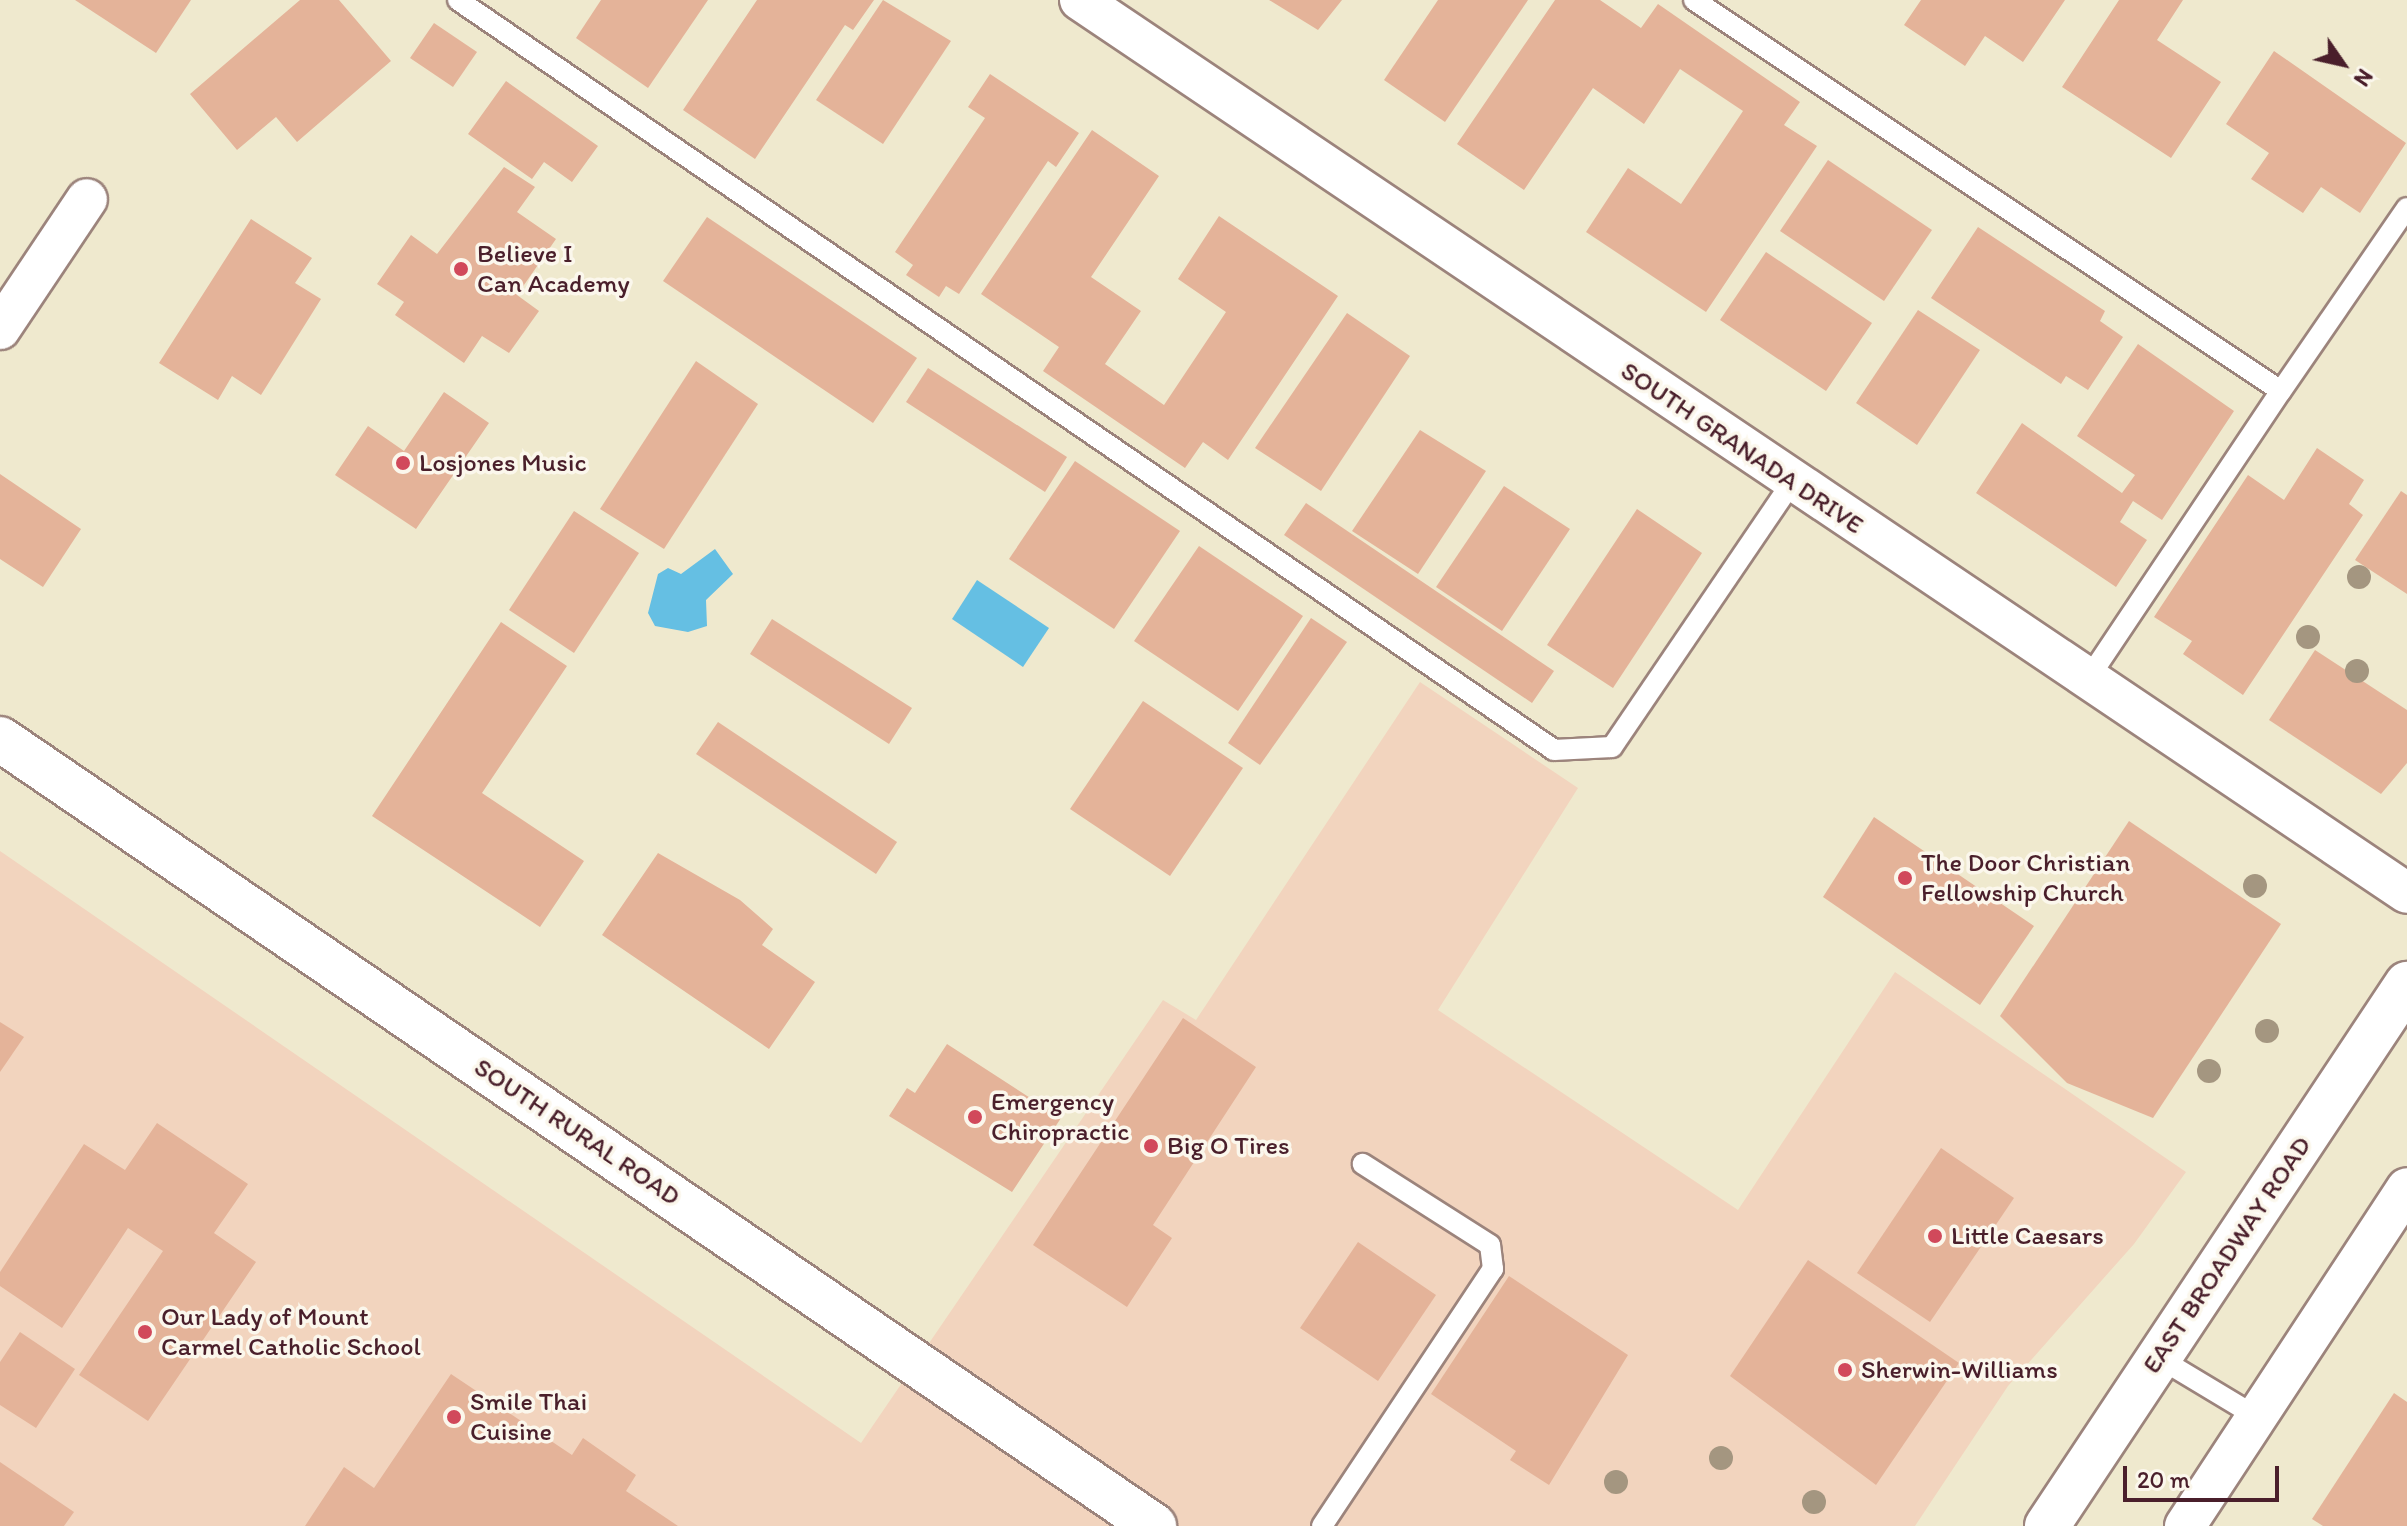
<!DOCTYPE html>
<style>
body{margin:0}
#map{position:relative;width:2407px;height:1526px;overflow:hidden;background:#efe9ce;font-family:Itim,sans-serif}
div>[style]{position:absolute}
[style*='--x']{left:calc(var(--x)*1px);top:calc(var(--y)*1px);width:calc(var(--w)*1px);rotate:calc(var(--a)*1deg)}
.built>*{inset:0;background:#f2d4be}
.water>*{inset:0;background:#65bfe3}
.building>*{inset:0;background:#e4b399}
.roads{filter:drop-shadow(2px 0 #9c847c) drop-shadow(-2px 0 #9c847c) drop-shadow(0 2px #9c847c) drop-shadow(0 -2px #9c847c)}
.service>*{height:20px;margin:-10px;padding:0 10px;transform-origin:10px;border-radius:10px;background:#fff}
.minor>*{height:40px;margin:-20px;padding:0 20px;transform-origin:20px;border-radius:20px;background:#fff}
.secondary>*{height:44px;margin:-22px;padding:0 22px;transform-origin:22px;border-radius:22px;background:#fff}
.primary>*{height:44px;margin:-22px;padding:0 22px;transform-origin:22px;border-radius:22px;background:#fff}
.trees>*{width:24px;height:24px;margin:-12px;border-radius:50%;background:#a49680}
.dots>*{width:22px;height:22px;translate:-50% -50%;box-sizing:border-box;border:4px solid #fbf7ec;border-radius:50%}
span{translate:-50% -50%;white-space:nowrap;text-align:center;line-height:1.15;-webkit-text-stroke:7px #fbf7ec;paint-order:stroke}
.poi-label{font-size:26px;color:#4a1f2b}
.left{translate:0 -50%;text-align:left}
.street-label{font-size:26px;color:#4a1f2b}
.north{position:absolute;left:2303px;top:24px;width:80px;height:80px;-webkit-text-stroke:6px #fbf7ec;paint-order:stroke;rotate:124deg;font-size:22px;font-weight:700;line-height:32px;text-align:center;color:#4a1f2b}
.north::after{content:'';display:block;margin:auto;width:28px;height:36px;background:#4a1f2b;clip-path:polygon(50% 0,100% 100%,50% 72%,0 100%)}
.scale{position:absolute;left:2123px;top:1466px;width:156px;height:36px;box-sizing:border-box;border:4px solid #4a1f2b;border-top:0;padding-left:10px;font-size:24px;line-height:28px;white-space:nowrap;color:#4a1f2b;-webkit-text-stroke:6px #fbf7ec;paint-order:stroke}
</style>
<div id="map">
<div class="built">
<i style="clip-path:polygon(1420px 682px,1578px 788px,1438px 1010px,1738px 1210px,1895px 972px,2186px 1172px,2134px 1244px,2008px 1386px,1915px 1526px,0 1526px,0 851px,861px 1443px,1163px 1000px,1196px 1020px)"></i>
</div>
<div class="water">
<i style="clip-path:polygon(715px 549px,733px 574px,706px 600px,707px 626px,688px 632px,655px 626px,648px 613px,658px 574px,668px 568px,681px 574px)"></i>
<i style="clip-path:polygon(977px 580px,1049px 628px,1023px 667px,952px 619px)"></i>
</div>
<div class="building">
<i style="clip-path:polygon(75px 0,191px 0,156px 53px)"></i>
<i style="clip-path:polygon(300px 0,339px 0,391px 61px,297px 142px,276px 117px,237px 150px,190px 94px)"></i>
<i style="clip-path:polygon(601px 0,708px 0,648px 88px,576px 38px)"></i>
<i style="clip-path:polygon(757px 0,874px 0,853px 30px,845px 25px,755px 159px,683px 110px)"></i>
<i style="clip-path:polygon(883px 0,951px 41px,883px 144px,816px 100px)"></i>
<i style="clip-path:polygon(1269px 0,1342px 0,1318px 30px)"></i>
<i style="clip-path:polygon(1438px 0,1528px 0,1445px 122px,1384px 80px)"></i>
<i style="clip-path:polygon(1555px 0,1600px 0,1641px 28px,1658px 4px,1800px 102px,1784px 125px,1817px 146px,1706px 312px,1586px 232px,1628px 168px,1681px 204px,1743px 111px,1680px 69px,1644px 124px,1593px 88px,1524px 190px,1457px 144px)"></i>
<i style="clip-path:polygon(1921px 0,2065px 0,2023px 62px,1985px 36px,1965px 66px,1904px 25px)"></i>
<i style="clip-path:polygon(2119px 0,2183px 0,2157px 40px,2221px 82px,2171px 158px,2062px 87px)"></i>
<i style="clip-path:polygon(434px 23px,477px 52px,453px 87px,410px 58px)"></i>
<i style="clip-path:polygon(2274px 51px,2406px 143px,2360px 213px,2321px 187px,2303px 213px,2251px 179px,2269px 153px,2226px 124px)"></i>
<i style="clip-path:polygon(990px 74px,1079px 133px,1056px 167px,1048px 161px,959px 294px,946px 286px,939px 297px,906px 275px,913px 265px,895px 252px,985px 118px,968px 107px)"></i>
<i style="clip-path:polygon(506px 81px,598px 146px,572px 182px,544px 162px,532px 179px,468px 134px)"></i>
<i style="clip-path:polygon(1092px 130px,1159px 176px,1091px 277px,1141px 311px,1105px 364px,1164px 405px,1226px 312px,1178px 279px,1219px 216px,1338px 296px,1228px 460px,1203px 442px,1185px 468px,1043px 371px,1059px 347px,981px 294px)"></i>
<i style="clip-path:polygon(1828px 160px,1932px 230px,1884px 301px,1780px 231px)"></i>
<i style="clip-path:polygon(504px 167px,535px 187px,517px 212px,556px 239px,517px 295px,539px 311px,509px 353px,482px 336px,464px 363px,395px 315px,404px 302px,377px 284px,411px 235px,437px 254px)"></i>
<i style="clip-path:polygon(707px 217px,917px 358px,873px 423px,663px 281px)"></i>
<i style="clip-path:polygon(251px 219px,312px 258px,295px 283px,321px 299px,261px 395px,232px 376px,218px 400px,159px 363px)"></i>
<i style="clip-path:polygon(1978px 227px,2105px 311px,2100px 321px,2123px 337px,2088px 390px,2066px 376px,2061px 384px,1931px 298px)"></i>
<i style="clip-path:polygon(1766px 252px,1872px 323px,1826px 391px,1720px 320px)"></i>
<i style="clip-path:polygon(1918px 310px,1980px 350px,1917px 445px,1856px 403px)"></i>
<i style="clip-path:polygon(1347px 313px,1410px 356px,1321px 491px,1255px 448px)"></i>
<i style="clip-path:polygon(2138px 344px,2234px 411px,2162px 520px,2133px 501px,2120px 522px,2147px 540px,2116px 587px,1976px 493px,2022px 423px,2122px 493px,2135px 475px,2077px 436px)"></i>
<i style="clip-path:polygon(696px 361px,758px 404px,664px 549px,600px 509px)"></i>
<i style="clip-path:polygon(928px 368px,1067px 457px,1045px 492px,906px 402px)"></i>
<i style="clip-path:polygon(444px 392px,489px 423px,416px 529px,335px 475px,368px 426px,404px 451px)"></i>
<i style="clip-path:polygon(1420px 430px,1486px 471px,1418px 574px,1352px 531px)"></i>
<i style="clip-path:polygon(2317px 448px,2364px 480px,2349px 504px,2363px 515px,2243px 695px,2183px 654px,2192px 641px,2154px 617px,2248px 475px,2284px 500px)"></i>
<i style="clip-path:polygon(1075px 461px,1180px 531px,1114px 629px,1009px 559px)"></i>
<i style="clip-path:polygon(0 474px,81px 529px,43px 587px,0 559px)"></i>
<i style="clip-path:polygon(1504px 486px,1570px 529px,1502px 631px,1436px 587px)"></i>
<i style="clip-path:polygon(2401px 491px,2407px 495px,2407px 594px,2355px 560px)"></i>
<i style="clip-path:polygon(1306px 503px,1554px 671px,1532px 703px,1284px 535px)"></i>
<i style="clip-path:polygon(1637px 509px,1702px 553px,1613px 688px,1547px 645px)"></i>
<i style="clip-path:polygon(574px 511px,639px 553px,574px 653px,509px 610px)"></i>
<i style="clip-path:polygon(1199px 546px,1303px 616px,1238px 711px,1134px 641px)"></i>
<i style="clip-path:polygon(1311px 618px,1347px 642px,1260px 765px,1228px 743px)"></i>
<i style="clip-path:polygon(772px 619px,912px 708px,889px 744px,750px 654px)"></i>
<i style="clip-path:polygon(501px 622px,567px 666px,482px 793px,584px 861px,540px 927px,372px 816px)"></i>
<i style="clip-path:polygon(2315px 650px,2407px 710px,2407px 763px,2381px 794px,2269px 720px)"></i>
<i style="clip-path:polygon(1143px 701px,1243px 768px,1170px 876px,1070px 809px)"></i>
<i style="clip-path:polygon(718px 722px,897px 842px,876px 874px,696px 754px)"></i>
<i style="clip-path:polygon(1874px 817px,2034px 926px,1980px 1005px,1823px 897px)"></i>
<i style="clip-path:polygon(2129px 821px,2281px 924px,2153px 1118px,2067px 1083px,2000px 1016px)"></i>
<i style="clip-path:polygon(658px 853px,740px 900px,773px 929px,762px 945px,815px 982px,769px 1049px,602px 935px)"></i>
<i style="clip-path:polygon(1183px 1018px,1256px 1067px,1153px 1225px,1172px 1238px,1127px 1307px,1033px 1245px)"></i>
<i style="clip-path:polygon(0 1022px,24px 1037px,0 1072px)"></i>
<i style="clip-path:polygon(947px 1044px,1061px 1118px,1012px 1192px,889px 1116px,907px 1088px,915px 1093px)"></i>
<i style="clip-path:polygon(157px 1123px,248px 1184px,214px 1233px,256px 1262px,148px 1421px,79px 1375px,163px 1251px,128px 1228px,62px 1328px,0 1286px,0 1272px,84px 1144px,125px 1170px)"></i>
<i style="clip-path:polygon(1941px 1148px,2014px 1198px,1930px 1322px,1857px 1273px)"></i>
<i style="clip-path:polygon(1358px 1242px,1436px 1295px,1378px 1381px,1300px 1328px)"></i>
<i style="clip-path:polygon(1808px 1260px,1959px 1363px,1876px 1485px,1730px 1376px)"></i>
<i style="clip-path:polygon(1509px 1276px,1628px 1355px,1549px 1485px,1510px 1460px,1516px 1451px,1431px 1394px)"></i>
<i style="clip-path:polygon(20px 1332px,75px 1369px,36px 1428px,0 1405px,0 1362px)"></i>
<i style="clip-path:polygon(451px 1374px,572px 1455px,583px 1438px,636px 1475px,626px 1491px,678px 1526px,305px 1526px,344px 1467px,374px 1488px)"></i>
<i style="clip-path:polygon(2394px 1393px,2407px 1402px,2407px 1526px,2323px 1526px,2312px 1519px)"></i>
<i style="clip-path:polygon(0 1462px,74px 1512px,64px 1526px,0 1526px)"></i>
</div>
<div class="roads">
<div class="service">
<i style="--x:458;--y:0;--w:1328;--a:34.38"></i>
<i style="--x:1554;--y:750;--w:58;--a:-3"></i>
<i style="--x:1612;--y:747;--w:320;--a:-55.8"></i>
<i style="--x:1694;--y:0;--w:705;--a:33.67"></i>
<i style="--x:2281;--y:391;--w:222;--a:-55.5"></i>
<i style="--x:2086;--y:682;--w:350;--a:-56.2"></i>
<i style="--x:2159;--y:1358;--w:114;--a:31"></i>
<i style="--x:1322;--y:1526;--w:309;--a:-56.4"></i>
<i style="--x:1493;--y:1269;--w:24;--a:-97"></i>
<i style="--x:1490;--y:1245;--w:151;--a:-147.5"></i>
</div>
<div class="minor">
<i style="--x:1080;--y:0;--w:1599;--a:33.94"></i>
<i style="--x:0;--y:329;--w:156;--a:-56.2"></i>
<i style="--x:2185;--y:1526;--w:404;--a:-56.7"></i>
</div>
<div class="secondary">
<i style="--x:2047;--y:1526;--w:651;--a:-56.41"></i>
</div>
<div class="primary">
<i style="--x:0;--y:739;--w:1397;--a:34.29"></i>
</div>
</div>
<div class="trees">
<i style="left:2359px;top:577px"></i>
<i style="left:2308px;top:637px"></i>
<i style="left:2357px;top:671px"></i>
<i style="left:2255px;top:886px"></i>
<i style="left:2267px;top:1031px"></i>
<i style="left:2209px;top:1071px"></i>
<i style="left:1721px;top:1458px"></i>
<i style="left:1616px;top:1482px"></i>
<i style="left:1814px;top:1502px"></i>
</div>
<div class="dots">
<i style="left:461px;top:269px;background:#d1495b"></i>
<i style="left:403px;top:463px;background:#d1495b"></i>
<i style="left:1905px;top:878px;background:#d1495b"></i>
<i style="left:975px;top:1117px;background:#d1495b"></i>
<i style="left:1151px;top:1146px;background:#d1495b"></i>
<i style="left:1935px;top:1236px;background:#d1495b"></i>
<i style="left:145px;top:1332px;background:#d1495b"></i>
<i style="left:1845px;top:1370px;background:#d1495b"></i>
<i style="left:454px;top:1417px;background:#d1495b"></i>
</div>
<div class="poi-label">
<span class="left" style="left:477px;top:269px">Believe I<br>Can Academy</span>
<span class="left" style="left:419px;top:463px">Losjones Music</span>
<span class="left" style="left:1921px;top:878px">The Door Christian<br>Fellowship Church</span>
<span class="left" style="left:991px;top:1117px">Emergency<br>Chiropractic</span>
<span class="left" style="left:1167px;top:1146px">Big O Tires</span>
<span class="left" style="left:1951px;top:1236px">Little Caesars</span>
<span class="left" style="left:161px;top:1332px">Our Lady of Mount<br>Carmel Catholic School</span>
<span class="left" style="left:1861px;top:1370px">Sherwin-Williams</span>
<span class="left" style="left:470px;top:1417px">Smile Thai<br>Cuisine</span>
</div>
<div class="street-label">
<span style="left:1742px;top:448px;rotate:34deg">SOUTH GRANADA DRIVE</span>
<span style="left:577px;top:1132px;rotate:34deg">SOUTH RURAL ROAD</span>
<span style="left:2227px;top:1255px;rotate:-56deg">EAST BROADWAY ROAD</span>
</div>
<div class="north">N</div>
<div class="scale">20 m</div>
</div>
